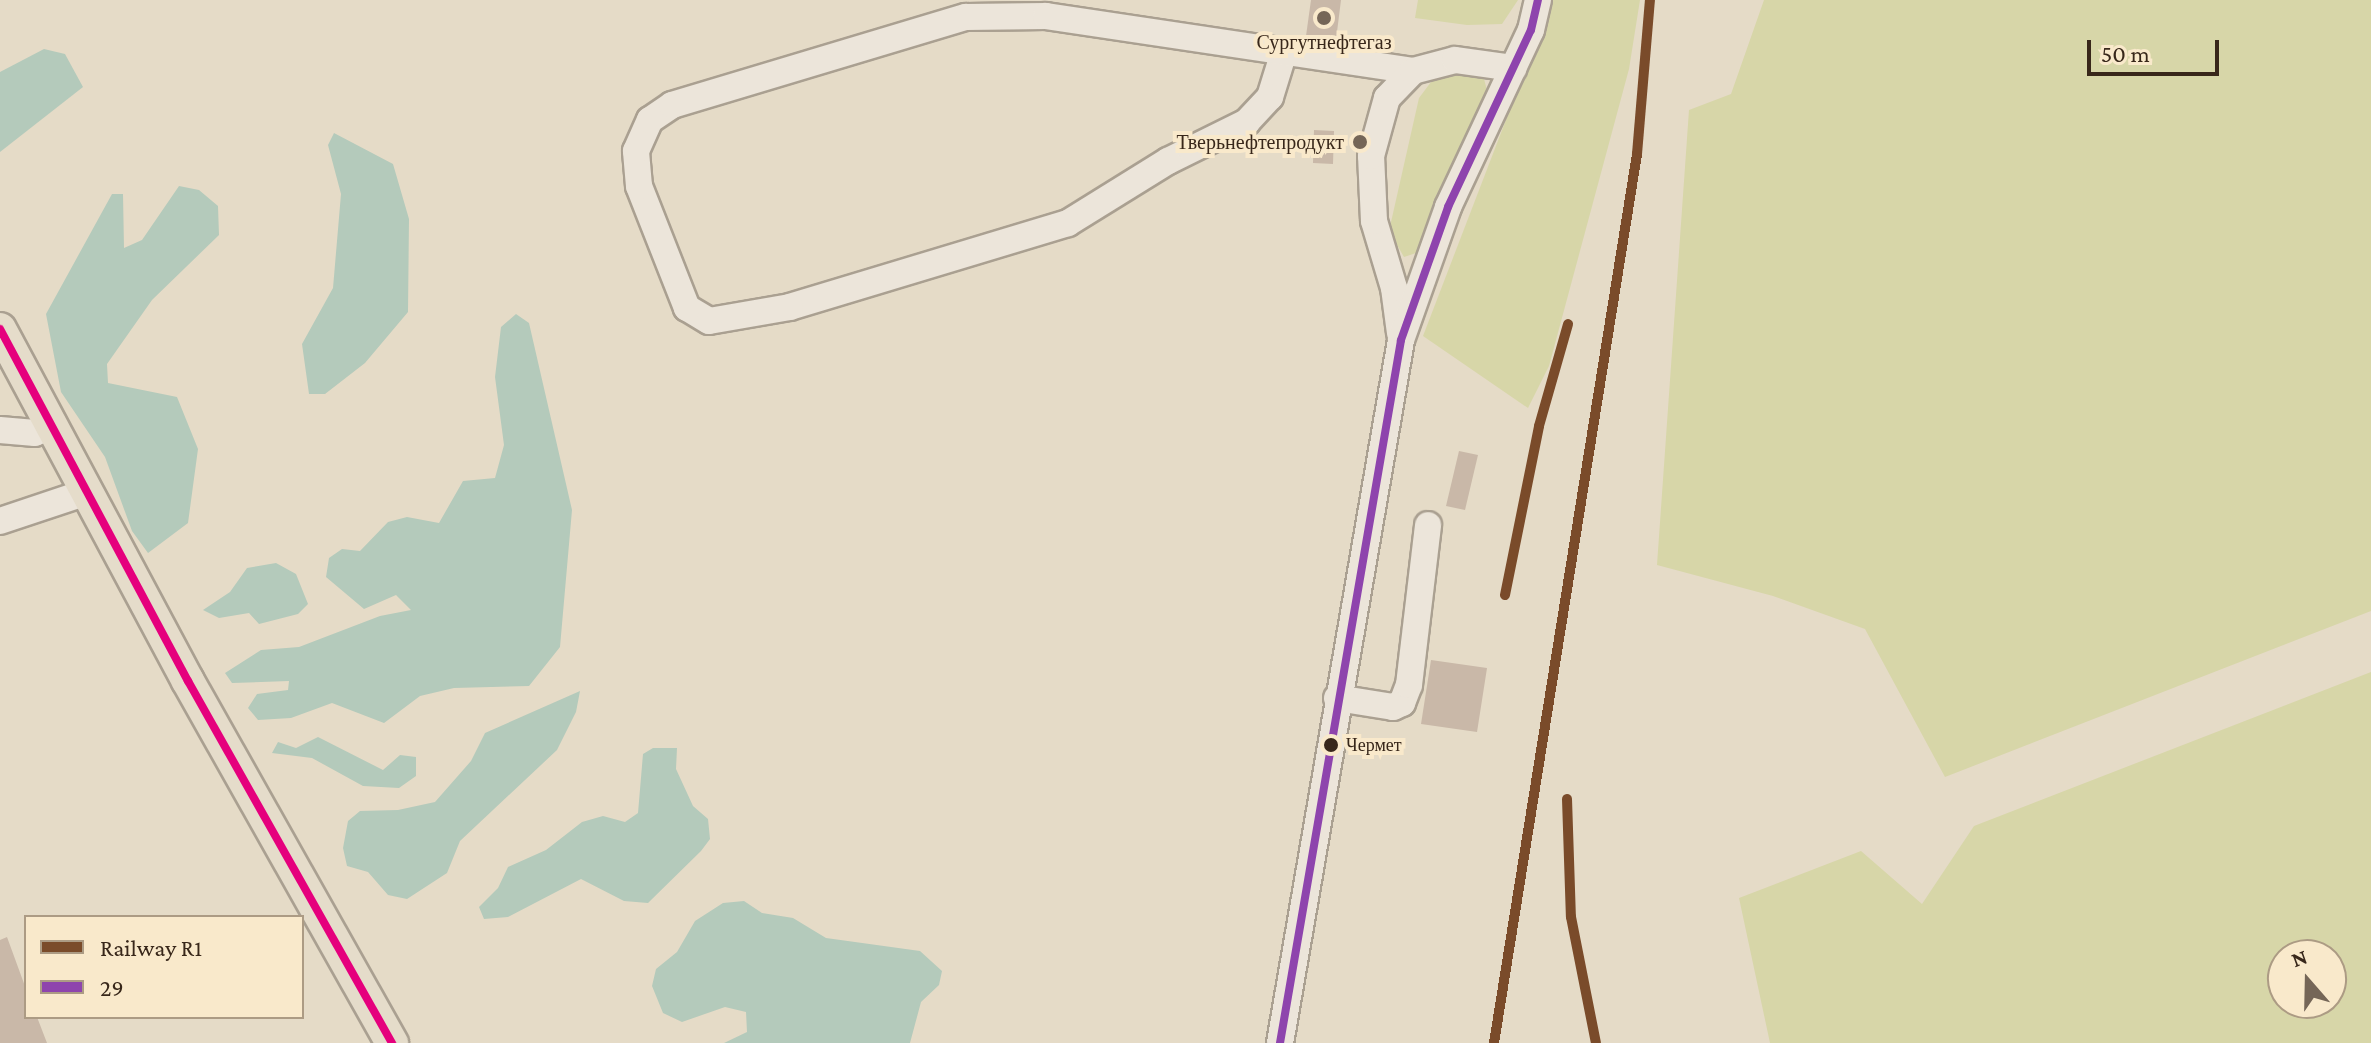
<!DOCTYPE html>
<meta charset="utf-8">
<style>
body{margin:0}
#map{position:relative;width:2371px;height:1043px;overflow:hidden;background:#e5dbc7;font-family:"Crimson Pro",serif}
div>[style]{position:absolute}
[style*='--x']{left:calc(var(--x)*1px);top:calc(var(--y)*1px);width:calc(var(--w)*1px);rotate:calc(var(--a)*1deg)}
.green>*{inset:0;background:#d7d6a8}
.water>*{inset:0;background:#b4cabb}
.building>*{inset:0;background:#c9b8a8}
.roads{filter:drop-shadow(2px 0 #aaa091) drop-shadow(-2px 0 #aaa091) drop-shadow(0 2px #aaa091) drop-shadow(0 -2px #aaa091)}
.minor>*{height:26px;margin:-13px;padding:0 13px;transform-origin:13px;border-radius:13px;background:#ece5da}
.major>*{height:32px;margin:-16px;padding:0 16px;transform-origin:16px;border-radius:16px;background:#e5dcca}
.bus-1>*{height:8px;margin:-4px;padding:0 4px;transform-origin:4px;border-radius:4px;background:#8e44ad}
.bus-2>*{height:8px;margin:-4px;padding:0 4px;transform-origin:4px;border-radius:4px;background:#e5007d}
.rail-1>*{height:10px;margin:-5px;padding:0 5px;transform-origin:5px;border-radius:5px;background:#7a4b2a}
.dots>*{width:22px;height:22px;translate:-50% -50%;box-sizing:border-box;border:4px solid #f9e9cb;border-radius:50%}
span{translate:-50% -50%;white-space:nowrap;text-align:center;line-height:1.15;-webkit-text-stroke:8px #f9e9cb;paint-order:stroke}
.bus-label{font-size:18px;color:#38271a}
.left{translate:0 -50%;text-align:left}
.poi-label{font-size:20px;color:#38271a}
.right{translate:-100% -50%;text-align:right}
.legend{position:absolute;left:24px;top:915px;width:280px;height:104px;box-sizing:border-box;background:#f9e9cb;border:2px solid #ac9b84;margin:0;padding:10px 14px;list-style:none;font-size:24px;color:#38271a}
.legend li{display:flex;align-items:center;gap:16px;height:40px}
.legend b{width:40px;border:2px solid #ac9b84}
.north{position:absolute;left:2267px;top:939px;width:80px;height:80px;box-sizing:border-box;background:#f9e9cb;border:2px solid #ac9b84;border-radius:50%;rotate:340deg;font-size:22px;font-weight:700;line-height:32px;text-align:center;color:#38271a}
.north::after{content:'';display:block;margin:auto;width:28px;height:36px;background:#756657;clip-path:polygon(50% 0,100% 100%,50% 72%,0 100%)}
.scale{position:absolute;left:2087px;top:40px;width:132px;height:36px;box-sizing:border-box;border:4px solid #38271a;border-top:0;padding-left:10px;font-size:24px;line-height:28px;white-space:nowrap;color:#38271a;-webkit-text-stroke:6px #f9e9cb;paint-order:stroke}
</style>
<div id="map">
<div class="green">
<i style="clip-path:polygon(1418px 0,1518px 0,1502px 24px,1467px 25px,1415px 18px)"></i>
<i style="clip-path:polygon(1552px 0,1640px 0,1629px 69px,1549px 366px,1528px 408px,1423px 336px)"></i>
<i style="clip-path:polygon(1764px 0,2371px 0,2371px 611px,1945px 777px,1865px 629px,1773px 596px,1657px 565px,1689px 110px,1731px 94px)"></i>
<i style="clip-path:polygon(1449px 73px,1484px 79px,1488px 94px,1416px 253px,1404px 257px,1389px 231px,1419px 98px,1434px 78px)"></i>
<i style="clip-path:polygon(evenodd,2371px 672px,2371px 1043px,1770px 1043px,1739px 898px,1861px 851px,1922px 904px,1974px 826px,2371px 672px,2283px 955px,2331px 955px,2331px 1003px,2283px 1003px,2283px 955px)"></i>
</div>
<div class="water">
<i style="clip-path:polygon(44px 49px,65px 54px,83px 87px,0 152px,0 72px)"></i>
<i style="clip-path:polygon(334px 133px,393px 164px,409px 219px,408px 312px,365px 363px,325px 394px,309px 394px,302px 344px,333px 288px,341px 194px,328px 145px)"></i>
<i style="clip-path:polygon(179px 186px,199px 190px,218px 206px,219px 235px,152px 300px,107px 364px,108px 383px,177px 397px,198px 449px,188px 523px,148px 553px,132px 531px,105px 457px,61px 392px,46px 314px,112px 194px,123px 194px,124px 248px,142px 240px)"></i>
<i style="clip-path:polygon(516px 314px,529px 323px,572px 510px,560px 647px,529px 686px,454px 688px,420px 696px,384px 723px,332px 703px,291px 718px,258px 720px,248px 708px,257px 694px,288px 690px,289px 681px,232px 683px,225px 673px,261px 650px,299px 647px,380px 616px,411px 610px,396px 595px,364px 609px,326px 577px,329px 558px,342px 549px,360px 551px,388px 522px,407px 517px,439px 523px,463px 481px,495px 478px,504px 445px,495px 377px,501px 327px)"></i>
<i style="clip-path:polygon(276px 563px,296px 574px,308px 604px,298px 614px,259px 624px,249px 613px,219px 618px,203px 610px,230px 592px,247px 568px)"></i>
<i style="clip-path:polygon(580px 691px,576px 712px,557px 750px,460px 841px,447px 873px,407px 899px,388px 895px,368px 872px,347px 866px,343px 848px,348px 821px,360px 811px,398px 810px,435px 802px,471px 761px,485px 733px)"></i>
<i style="clip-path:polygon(318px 737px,383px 770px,400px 755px,416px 757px,416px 776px,399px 788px,363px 786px,312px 758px,272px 753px,278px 742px,296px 748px)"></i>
<i style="clip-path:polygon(653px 748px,677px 748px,676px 769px,693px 806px,708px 819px,710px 839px,701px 851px,648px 903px,624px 901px,581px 879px,508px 917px,484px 919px,479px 907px,498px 888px,508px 867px,546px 850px,582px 822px,603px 816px,625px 822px,638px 813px,643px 754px)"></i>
<i style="clip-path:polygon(744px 901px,762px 913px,793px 918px,826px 938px,920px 951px,942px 971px,939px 985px,921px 1002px,910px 1043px,724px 1043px,747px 1032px,746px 1012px,725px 1007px,682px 1022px,663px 1013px,652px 986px,656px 969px,677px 952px,695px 921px,723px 903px)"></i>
</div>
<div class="building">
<i style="clip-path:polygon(1311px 0,1341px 0,1336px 40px,1306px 36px)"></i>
<i style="clip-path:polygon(1314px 130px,1334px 131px,1333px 164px,1313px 163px)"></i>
<i style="clip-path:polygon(1459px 451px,1478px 455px,1465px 510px,1446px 506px)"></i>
<i style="clip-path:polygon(1431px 660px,1487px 668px,1477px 732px,1421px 724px)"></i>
<i style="clip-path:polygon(7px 937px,26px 989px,26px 1017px,37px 1017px,47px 1043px,0 1043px,0 940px)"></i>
</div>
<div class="roads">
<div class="minor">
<i style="--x:1283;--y:55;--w:44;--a:107.2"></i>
<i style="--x:1270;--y:97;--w:34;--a:133"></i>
<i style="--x:1247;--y:122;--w:88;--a:153.7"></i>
<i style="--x:1168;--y:161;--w:118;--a:148.2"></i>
<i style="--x:1068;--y:223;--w:290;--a:163.2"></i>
<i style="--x:790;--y:307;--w:82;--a:170.2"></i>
<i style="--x:709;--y:321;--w:26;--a:-149"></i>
<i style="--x:687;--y:308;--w:131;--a:-111.5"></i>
<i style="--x:639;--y:186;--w:35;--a:-95"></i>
<i style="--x:636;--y:151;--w:34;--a:-66"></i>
<i style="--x:650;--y:120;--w:27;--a:-34"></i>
<i style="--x:672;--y:105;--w:307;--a:-16.7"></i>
<i style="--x:966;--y:17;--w:80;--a:-0.7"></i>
<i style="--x:1046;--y:16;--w:371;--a:8.5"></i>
<i style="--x:1400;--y:333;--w:45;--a:-97.6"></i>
<i style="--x:1394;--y:288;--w:70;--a:-106.6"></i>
<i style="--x:1374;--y:221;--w:65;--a:-92.6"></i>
<i style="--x:1371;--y:156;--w:60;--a:-74.6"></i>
<i style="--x:1387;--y:98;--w:37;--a:-46"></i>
<i style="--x:1413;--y:71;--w:43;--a:-14.7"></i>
<i style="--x:1455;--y:60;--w:59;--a:7.9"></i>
<i style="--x:0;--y:430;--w:35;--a:5"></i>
<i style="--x:35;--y:433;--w:18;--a:-27"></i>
<i style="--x:0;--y:521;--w:92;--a:-18.4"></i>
<i style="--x:1337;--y:698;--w:57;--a:9.1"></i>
<i style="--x:1393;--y:707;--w:10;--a:-24"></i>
<i style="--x:1402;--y:703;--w:19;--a:-69"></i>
<i style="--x:1409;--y:685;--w:161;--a:-83.2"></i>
<i style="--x:1280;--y:1043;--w:713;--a:-80.23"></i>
<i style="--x:1401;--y:340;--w:141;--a:-70.5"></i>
<i style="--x:1448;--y:207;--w:195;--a:-64.9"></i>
<i style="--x:1531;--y:30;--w:31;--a:-77"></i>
</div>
<div class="major">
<i style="--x:0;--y:329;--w:399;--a:61.9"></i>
<i style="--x:188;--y:681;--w:416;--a:60.6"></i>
</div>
</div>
<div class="bus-1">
<i style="--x:1280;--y:1043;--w:713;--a:-80.23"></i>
<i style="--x:1401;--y:340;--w:141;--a:-70.5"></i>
<i style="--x:1448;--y:207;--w:195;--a:-64.9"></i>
<i style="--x:1531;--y:30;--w:31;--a:-77"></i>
</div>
<div class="bus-2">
<i style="--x:0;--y:329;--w:399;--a:61.9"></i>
<i style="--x:188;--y:681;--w:416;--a:60.6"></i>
</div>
<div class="rail-1">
<i style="--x:1505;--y:595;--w:172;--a:-78.6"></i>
<i style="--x:1539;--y:426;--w:106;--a:-74.1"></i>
<i style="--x:1567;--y:799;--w:118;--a:88.1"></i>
<i style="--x:1571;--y:917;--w:128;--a:78.8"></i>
<i style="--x:1494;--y:1043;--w:900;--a:-80.86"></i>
<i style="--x:1637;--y:154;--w:155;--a:-85.2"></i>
</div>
<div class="dots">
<i style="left:1324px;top:18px;background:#756657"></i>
<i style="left:1360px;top:142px;background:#756657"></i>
<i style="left:1331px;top:745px;background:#38271a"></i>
</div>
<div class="bus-label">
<span class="left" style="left:1346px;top:745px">Чермет</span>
</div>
<div class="poi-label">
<span style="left:1324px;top:42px">Сургутнефтегаз</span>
<span class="right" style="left:1344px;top:142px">Тверьнефтепродукт</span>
</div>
<ul class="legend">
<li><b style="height:10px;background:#7a4b2a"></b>Railway R1</li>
<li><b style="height:10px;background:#8e44ad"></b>29</li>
</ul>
<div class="north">N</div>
<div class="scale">50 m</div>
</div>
